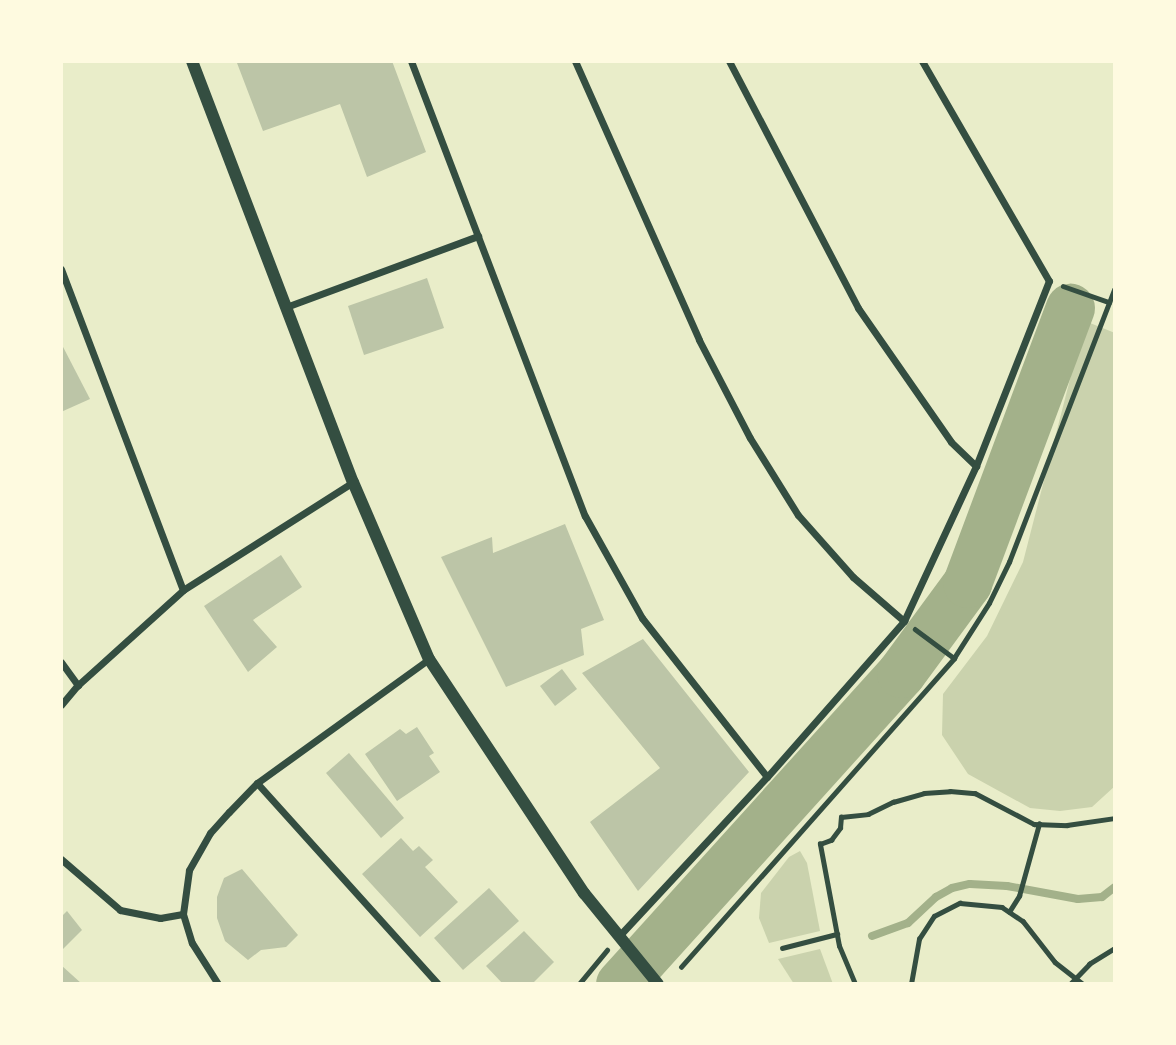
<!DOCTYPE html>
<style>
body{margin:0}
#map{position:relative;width:1176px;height:1045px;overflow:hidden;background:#e9edc9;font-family:"Varela Round",sans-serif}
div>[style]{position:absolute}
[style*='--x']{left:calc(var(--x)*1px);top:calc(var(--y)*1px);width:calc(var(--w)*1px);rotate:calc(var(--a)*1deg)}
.green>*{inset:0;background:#cad2ad}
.stream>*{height:8px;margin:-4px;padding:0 4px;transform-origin:4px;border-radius:4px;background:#a3b18a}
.river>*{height:49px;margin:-24.5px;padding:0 24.5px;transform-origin:24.5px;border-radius:24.5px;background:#a3b18a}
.building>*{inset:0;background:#bcc5a7}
.path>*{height:4.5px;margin:-2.25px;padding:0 2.25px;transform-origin:2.25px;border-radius:2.25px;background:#344e41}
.minor>*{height:7px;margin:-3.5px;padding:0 3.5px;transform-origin:3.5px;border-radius:3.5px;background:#344e41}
.tertiary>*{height:12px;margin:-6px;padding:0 6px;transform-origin:6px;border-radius:6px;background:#344e41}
span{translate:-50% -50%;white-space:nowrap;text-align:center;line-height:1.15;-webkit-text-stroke:7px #fefae0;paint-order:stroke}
.frame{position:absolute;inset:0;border:63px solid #fefae0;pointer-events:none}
</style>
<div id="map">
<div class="green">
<i style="clip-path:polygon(1085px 321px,1115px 333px,1115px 786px,1092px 807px,1060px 811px,1030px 808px,968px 774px,942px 735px,943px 694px,987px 636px,1023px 562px)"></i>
<i style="clip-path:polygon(800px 851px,807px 863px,820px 931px,769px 943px,759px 918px,761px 893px,789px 857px)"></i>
<i style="clip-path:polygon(820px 949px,833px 984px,794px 984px,778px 959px)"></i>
</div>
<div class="stream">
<i style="--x:872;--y:936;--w:38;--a:-20"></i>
<i style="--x:908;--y:923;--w:38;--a:-43"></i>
<i style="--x:936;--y:897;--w:18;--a:-29"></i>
<i style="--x:952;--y:888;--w:18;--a:-13"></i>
<i style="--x:970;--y:884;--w:37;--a:3"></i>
<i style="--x:1007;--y:886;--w:72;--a:10.4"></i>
<i style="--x:1078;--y:899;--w:24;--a:-5"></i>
<i style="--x:1102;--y:897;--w:16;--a:-38"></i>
</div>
<div class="river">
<i style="--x:620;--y:984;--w:419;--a:-47.9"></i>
<i style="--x:901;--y:673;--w:112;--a:-53.7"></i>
<i style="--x:967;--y:583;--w:294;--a:-69.5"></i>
</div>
<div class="building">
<i style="clip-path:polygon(242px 61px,392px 61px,426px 152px,367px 177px,340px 104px,263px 131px,237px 63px)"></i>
<i style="clip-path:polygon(427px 278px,444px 328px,364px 355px,348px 306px)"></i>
<i style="clip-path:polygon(61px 343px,90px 399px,61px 412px)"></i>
<i style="clip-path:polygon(565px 524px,604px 620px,581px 629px,584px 655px,506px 687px,441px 557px,492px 537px,493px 553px)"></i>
<i style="clip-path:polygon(281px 555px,302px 587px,253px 620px,277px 647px,248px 672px,204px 606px)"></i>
<i style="clip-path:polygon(643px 639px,749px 772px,638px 891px,590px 822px,660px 768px,582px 673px)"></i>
<i style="clip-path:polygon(562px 669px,577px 689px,555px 706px,540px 686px)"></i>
<i style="clip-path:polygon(417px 727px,434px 753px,429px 756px,440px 772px,397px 801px,365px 754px,400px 729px,406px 734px)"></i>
<i style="clip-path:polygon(349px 753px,404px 818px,381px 838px,326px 773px)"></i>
<i style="clip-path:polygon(401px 838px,413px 851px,419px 846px,433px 860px,425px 867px,458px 902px,420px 937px,362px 874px)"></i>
<i style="clip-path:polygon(242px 869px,298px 935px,286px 947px,261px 950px,248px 960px,225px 941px,217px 918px,217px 897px,224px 878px)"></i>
<i style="clip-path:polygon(489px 888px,519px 921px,463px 970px,434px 938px)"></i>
<i style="clip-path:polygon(67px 911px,82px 930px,61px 951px,61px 917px)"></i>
<i style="clip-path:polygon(524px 931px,554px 962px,532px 984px,503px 984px,486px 966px)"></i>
<i style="clip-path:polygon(61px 965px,82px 984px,61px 984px)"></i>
</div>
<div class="path">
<i style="--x:1063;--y:286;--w:49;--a:19.2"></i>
<i style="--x:915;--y:629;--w:49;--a:36.6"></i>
<i style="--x:1009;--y:912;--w:19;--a:-58"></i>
<i style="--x:1019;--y:896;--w:75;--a:-74.5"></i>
<i style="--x:782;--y:948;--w:57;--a:-14.3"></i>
<i style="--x:681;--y:967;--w:412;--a:-48.5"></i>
<i style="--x:954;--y:658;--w:65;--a:-57.5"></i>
<i style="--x:989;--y:603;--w:46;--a:-64"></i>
<i style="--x:1009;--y:562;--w:292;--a:-68.9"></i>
<i style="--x:579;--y:984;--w:44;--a:-50.5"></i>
<i style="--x:855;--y:984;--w:41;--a:-112.8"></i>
<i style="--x:839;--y:946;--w:104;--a:-100.6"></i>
<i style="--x:820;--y:844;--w:12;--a:-20"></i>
<i style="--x:831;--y:840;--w:15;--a:-53"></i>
<i style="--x:840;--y:828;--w:11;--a:-85"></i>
<i style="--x:841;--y:817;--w:27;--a:-6"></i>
<i style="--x:868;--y:814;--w:28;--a:-26"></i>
<i style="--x:893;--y:802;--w:32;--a:-16"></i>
<i style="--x:924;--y:793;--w:26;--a:-4"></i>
<i style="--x:950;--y:791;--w:25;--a:5"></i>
<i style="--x:975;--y:793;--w:67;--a:27.7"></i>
<i style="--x:1034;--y:824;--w:33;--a:2"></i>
<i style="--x:1067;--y:825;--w:49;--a:-8.3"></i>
<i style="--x:911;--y:984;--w:46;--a:-79.9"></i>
<i style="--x:919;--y:939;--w:27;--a:-57"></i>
<i style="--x:934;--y:916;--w:29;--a:-27"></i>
<i style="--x:960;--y:903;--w:42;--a:5.4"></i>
<i style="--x:1002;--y:907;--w:25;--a:34"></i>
<i style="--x:1023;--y:921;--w:52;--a:52"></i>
<i style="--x:1055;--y:962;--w:36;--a:38"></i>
<i style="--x:1000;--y:984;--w:28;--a:0"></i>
<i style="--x:1070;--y:984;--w:28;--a:-46"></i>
<i style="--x:1089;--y:964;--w:31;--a:-32"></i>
</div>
<div class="minor">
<i style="--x:411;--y:61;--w:487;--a:69.1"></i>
<i style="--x:585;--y:516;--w:117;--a:60.8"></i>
<i style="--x:642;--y:618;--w:202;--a:51.8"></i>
<i style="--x:575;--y:61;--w:305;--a:66"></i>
<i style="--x:699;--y:340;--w:110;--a:62.5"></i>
<i style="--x:750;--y:438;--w:91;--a:58.1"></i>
<i style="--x:798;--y:515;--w:83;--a:48.4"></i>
<i style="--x:853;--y:577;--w:67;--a:40.8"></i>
<i style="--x:729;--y:61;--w:279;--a:62.4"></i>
<i style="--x:858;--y:308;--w:163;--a:55.2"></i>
<i style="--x:951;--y:442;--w:35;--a:44"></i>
<i style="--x:61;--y:269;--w:343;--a:69.2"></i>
<i style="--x:286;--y:307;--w:205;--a:-20.3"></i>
<i style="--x:61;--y:662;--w:29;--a:54"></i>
<i style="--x:61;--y:705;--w:26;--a:-50"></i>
<i style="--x:78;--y:685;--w:142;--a:-42.1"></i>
<i style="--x:183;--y:590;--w:201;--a:-32.4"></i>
<i style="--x:257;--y:783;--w:270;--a:48"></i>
<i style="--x:61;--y:859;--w:78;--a:40.8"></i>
<i style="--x:120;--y:910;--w:41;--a:11.3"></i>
<i style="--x:160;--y:918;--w:23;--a:-10"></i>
<i style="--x:183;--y:914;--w:30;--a:73"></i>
<i style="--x:192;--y:943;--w:49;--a:57.6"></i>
<i style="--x:183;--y:914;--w:44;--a:-82.2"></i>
<i style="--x:189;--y:870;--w:43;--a:-60.4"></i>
<i style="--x:210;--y:833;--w:28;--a:-48"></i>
<i style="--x:229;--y:812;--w:40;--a:-46"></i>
<i style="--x:257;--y:783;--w:212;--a:-35.8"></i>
<i style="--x:619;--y:936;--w:217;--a:-47.1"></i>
<i style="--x:767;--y:777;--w:208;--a:-48.7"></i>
<i style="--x:904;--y:621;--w:171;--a:-65.1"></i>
<i style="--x:976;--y:466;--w:199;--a:-68.5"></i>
<i style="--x:1049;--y:281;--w:254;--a:-120"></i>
</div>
<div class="tertiary">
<i style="--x:192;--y:61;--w:451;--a:69.1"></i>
<i style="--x:353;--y:482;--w:193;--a:66.8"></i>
<i style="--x:429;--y:659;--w:281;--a:56.5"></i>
<i style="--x:584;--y:893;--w:117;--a:50.9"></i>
</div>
<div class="frame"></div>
</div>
